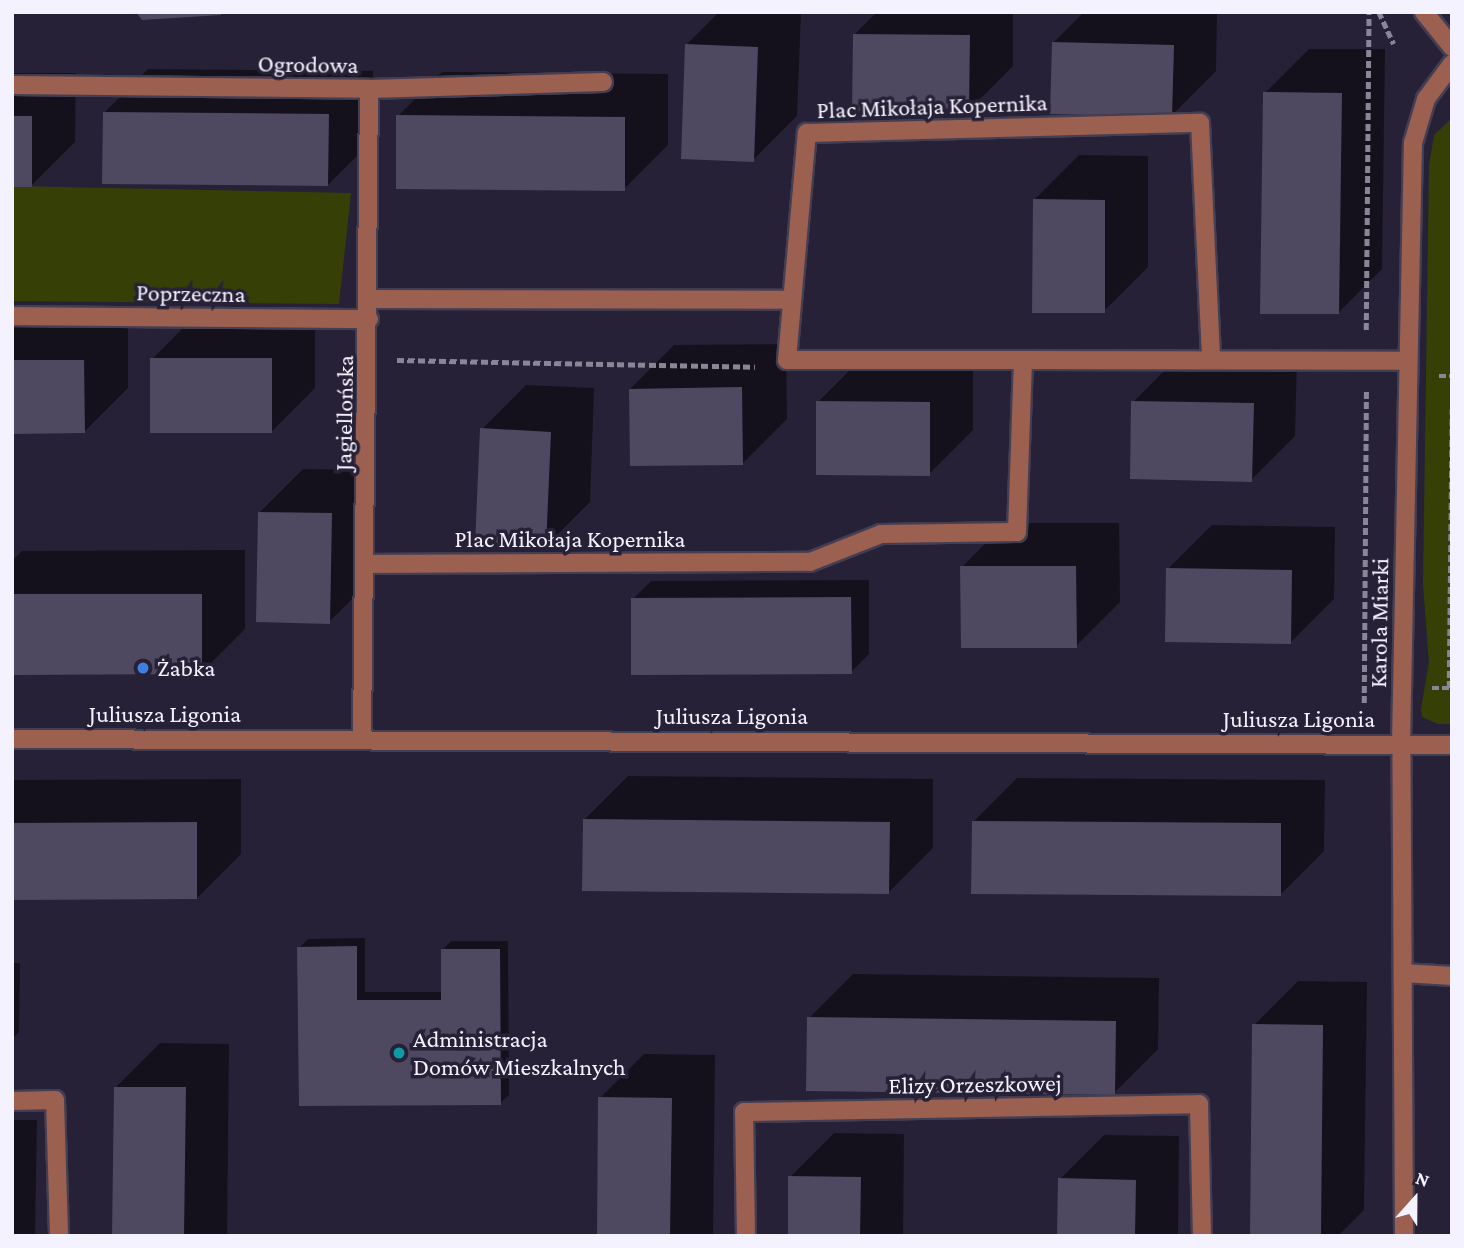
<!DOCTYPE html>
<meta charset="utf-8">
<style>
body{margin:0}
#map{position:relative;width:1464px;height:1248px;overflow:hidden;background:#262136;font-family:"Crimson Pro",serif}
div>[style]{position:absolute}
[style*='--x']{left:calc(var(--x)*1px);top:calc(var(--y)*1px);width:calc(var(--w)*1px);rotate:calc(var(--a)*1deg)}
.green>*{inset:0;background:#364006}
.shadow>*{inset:0;background:#0007}
.building>*{inset:0;background:#4e4860}
.path>*{height:4.5px;margin-top:-2.25px;transform-origin:0;background:repeating-linear-gradient(90deg,#8a8697 0 7px,transparent 0 10.5px)}
.roads{filter:drop-shadow(2px 0 #433e52) drop-shadow(-2px 0 #433e52) drop-shadow(0 2px #433e52) drop-shadow(0 -2px #433e52)}
.minor>*{height:18px;margin:-9px;padding:0 9px;transform-origin:9px;border-radius:9px;background:#9c6051}
.tertiary>*{height:18px;margin:-9px;padding:0 9px;transform-origin:9px;border-radius:9px;background:#9c6051}
.dots>*{width:19px;height:19px;translate:-50% -50%;box-sizing:border-box;border:4px solid #262136;border-radius:50%}
span{translate:-50% -50%;white-space:nowrap;text-align:center;line-height:1.15;-webkit-text-stroke:7px #262136;paint-order:stroke}
.street-label{font-size:24px;color:#f4f2fe}
.poi-label{font-size:24px;color:#f4f2fe}
.left{translate:0 -50%;text-align:left}
.frame{position:absolute;inset:0;border:14px solid #f4f2fe;pointer-events:none}
.north{position:absolute;left:1380px;top:1164px;width:70px;height:70px;-webkit-text-stroke:5px #262136;paint-order:stroke;rotate:21deg;font-size:19px;font-weight:700;line-height:28px;text-align:center;color:#f4f2fe}
.north::after{content:'';display:block;margin:auto;width:24px;height:32px;background:#f4f2fe;clip-path:polygon(50% 0,100% 100%,50% 72%,0 100%)}
</style>
<div id="map">
<div class="green">
<i style="clip-path:polygon(1452px 118px,1452px 724px,1438px 724px,1422px 717px,1421px 709px,1429px 662px,1423px 585px,1429px 165px,1434px 135px)"></i>
<i style="clip-path:polygon(12px 186px,351px 193px,339px 304px,12px 301px)"></i>
</div>
<div class="shadow">
<i style="clip-path:polygon(719px 12px,801px 12px,797px 116px,753px 160px,686px 45px)"></i>
<i style="clip-path:polygon(877px 12px,1013px 12px,1013px 66px,969px 110px,854px 35px)"></i>
<i style="clip-path:polygon(1084px 12px,1217px 12px,1216px 71px,1172px 115px,1054px 42px)"></i>
<i style="clip-path:polygon(1309px 49px,1385px 49px,1382px 269px,1338px 313px,1265px 93px)"></i>
<i style="clip-path:polygon(148px 69px,373px 71px,372px 141px,328px 185px,104px 113px)"></i>
<i style="clip-path:polygon(442px 72px,668px 74px,668px 145px,624px 189px,398px 116px)"></i>
<i style="clip-path:polygon(12px 73px,76px 73px,75px 142px,31px 186px,12px 185px)"></i>
<i style="clip-path:polygon(1079px 155px,1148px 156px,1148px 267px,1104px 311px,1035px 199px)"></i>
<i style="clip-path:polygon(196px 315px,315px 315px,315px 388px,271px 432px,152px 359px)"></i>
<i style="clip-path:polygon(128px 316px,128px 388px,84px 432px,12px 432px,12px 317px)"></i>
<i style="clip-path:polygon(786px 344px,787px 419px,743px 463px,630px 389px,674px 345px)"></i>
<i style="clip-path:polygon(862px 358px,973px 359px,973px 430px,929px 474px,818px 402px)"></i>
<i style="clip-path:polygon(1177px 358px,1297px 359px,1295px 436px,1251px 480px,1133px 402px)"></i>
<i style="clip-path:polygon(526px 385px,594px 388px,590px 502px,546px 546px,482px 429px)"></i>
<i style="clip-path:polygon(303px 469px,376px 470px,373px 578px,329px 622px,259px 513px)"></i>
<i style="clip-path:polygon(1006px 523px,1119px 523px,1120px 602px,1076px 646px,962px 567px)"></i>
<i style="clip-path:polygon(1212px 525px,1335px 527px,1334px 599px,1290px 643px,1168px 569px)"></i>
<i style="clip-path:polygon(245px 550px,245px 629px,201px 673px,12px 673px,12px 561px,22px 551px)"></i>
<i style="clip-path:polygon(869px 580px,869px 654px,851px 672px,633px 599px,651px 581px)"></i>
<i style="clip-path:polygon(628px 776px,933px 779px,933px 848px,889px 892px,584px 820px)"></i>
<i style="clip-path:polygon(1017px 778px,1325px 780px,1324px 851px,1280px 895px,973px 822px)"></i>
<i style="clip-path:polygon(241px 779px,241px 854px,197px 898px,12px 898px,12px 780px)"></i>
<i style="clip-path:polygon(365px 938px,365px 992px,443px 992px,442px 950px,451px 941px,508px 941px,509px 1095px,500px 1103px,300px 1105px,299px 948px,308px 939px)"></i>
<i style="clip-path:polygon(12px 963px,20px 963px,19px 1032px,12px 1039px)"></i>
<i style="clip-path:polygon(853px 974px,1159px 978px,1158px 1049px,1114px 1093px,809px 1018px)"></i>
<i style="clip-path:polygon(1298px 981px,1367px 982px,1364px 1210px,1338px 1236px,1252px 1236px,1254px 1025px)"></i>
<i style="clip-path:polygon(160px 1043px,229px 1044px,227px 1236px,114px 1236px,116px 1087px)"></i>
<i style="clip-path:polygon(644px 1054px,715px 1055px,713px 1236px,598px 1236px,600px 1098px)"></i>
<i style="clip-path:polygon(12px 1120px,37px 1120px,35px 1236px,12px 1236px)"></i>
<i style="clip-path:polygon(834px 1133px,904px 1134px,903px 1236px,789px 1236px,790px 1177px)"></i>
<i style="clip-path:polygon(1104px 1135px,1179px 1136px,1178px 1236px,1059px 1236px,1060px 1179px)"></i>
</div>
<div class="building">
<i style="clip-path:polygon(136px 12px,221px 12px,221px 15px,142px 20px)"></i>
<i style="clip-path:polygon(853px 34px,970px 35px,969px 112px,852px 111px)"></i>
<i style="clip-path:polygon(1052px 42px,1174px 45px,1172px 117px,1050px 114px)"></i>
<i style="clip-path:polygon(685px 44px,758px 47px,754px 162px,681px 159px)"></i>
<i style="clip-path:polygon(1263px 92px,1342px 93px,1339px 314px,1260px 314px)"></i>
<i style="clip-path:polygon(103px 112px,329px 114px,328px 186px,102px 184px)"></i>
<i style="clip-path:polygon(396px 115px,625px 117px,625px 191px,396px 189px)"></i>
<i style="clip-path:polygon(12px 116px,32px 116px,32px 187px,12px 187px)"></i>
<i style="clip-path:polygon(1033px 199px,1105px 200px,1105px 313px,1032px 313px)"></i>
<i style="clip-path:polygon(150px 358px,272px 358px,272px 433px,150px 433px)"></i>
<i style="clip-path:polygon(12px 360px,84px 360px,85px 433px,12px 434px)"></i>
<i style="clip-path:polygon(742px 387px,743px 465px,630px 466px,629px 389px)"></i>
<i style="clip-path:polygon(816px 401px,930px 402px,930px 476px,816px 475px)"></i>
<i style="clip-path:polygon(1131px 401px,1254px 403px,1252px 482px,1130px 479px)"></i>
<i style="clip-path:polygon(480px 428px,551px 432px,546px 547px,475px 545px)"></i>
<i style="clip-path:polygon(258px 512px,332px 513px,330px 624px,256px 622px)"></i>
<i style="clip-path:polygon(960px 566px,1076px 566px,1077px 648px,961px 648px)"></i>
<i style="clip-path:polygon(1166px 568px,1292px 570px,1291px 644px,1165px 642px)"></i>
<i style="clip-path:polygon(12px 594px,202px 594px,202px 674px,12px 675px)"></i>
<i style="clip-path:polygon(851px 597px,852px 674px,631px 675px,631px 598px)"></i>
<i style="clip-path:polygon(583px 819px,890px 822px,889px 894px,582px 891px)"></i>
<i style="clip-path:polygon(972px 821px,1281px 823px,1281px 896px,971px 894px)"></i>
<i style="clip-path:polygon(197px 822px,197px 899px,12px 900px,12px 823px)"></i>
<i style="clip-path:polygon(357px 946px,357px 1000px,441px 1000px,441px 949px,500px 949px,501px 1105px,299px 1106px,297px 947px)"></i>
<i style="clip-path:polygon(807px 1017px,1116px 1021px,1115px 1095px,806px 1091px)"></i>
<i style="clip-path:polygon(1252px 1024px,1323px 1025px,1321px 1236px,1250px 1236px)"></i>
<i style="clip-path:polygon(114px 1087px,186px 1087px,184px 1236px,112px 1236px)"></i>
<i style="clip-path:polygon(598px 1097px,672px 1098px,670px 1236px,597px 1236px)"></i>
<i style="clip-path:polygon(788px 1176px,861px 1177px,860px 1236px,788px 1236px)"></i>
<i style="clip-path:polygon(1058px 1178px,1136px 1180px,1135px 1236px,1057px 1236px)"></i>
</div>
<div class="path">
<i style="--x:1379;--y:12;--w:35;--a:65"></i>
<i style="--x:1366;--y:330;--w:318;--a:-89.5"></i>
<i style="--x:397;--y:360;--w:358;--a:1.1"></i>
<i style="--x:1439;--y:376;--w:13;--a:0"></i>
<i style="--x:1432;--y:688;--w:17;--a:0"></i>
<i style="--x:1449;--y:688;--w:279;--a:-89.4"></i>
<i style="--x:1364;--y:703;--w:312;--a:-89.6"></i>
</div>
<div class="roads">
<div class="minor">
<i style="--x:12;--y:85;--w:357;--a:0.6"></i>
<i style="--x:369;--y:89;--w:234;--a:-1.7"></i>
<i style="--x:369;--y:299;--w:419;--a:0.1"></i>
<i style="--x:12;--y:316;--w:357;--a:0.5"></i>
<i style="--x:1023;--y:360;--w:236;--a:180"></i>
<i style="--x:787;--y:360;--w:228;--a:-85"></i>
<i style="--x:807;--y:133;--w:393;--a:-1.5"></i>
<i style="--x:1200;--y:123;--w:237;--a:87.3"></i>
<i style="--x:366;--y:564;--w:444;--a:-0.3"></i>
<i style="--x:810;--y:562;--w:76;--a:-21.5"></i>
<i style="--x:881;--y:534;--w:136;--a:-0.8"></i>
<i style="--x:1017;--y:532;--w:172;--a:-88"></i>
<i style="--x:1023;--y:360;--w:385;--a:0.1"></i>
<i style="--x:362;--y:738;--w:649;--a:-89.38"></i>
<i style="--x:12;--y:739;--w:1440;--a:0.24"></i>
<i style="--x:1403;--y:973;--w:49;--a:3.5"></i>
<i style="--x:12;--y:1101;--w:43;--a:-1.3"></i>
<i style="--x:55;--y:1100;--w:136;--a:88.3"></i>
<i style="--x:746;--y:1236;--w:124;--a:-90.9"></i>
<i style="--x:744;--y:1112;--w:455;--a:-1"></i>
<i style="--x:1199;--y:1104;--w:132;--a:88.7"></i>
<i style="--x:1404;--y:1236;--w:492;--a:-90.3"></i>
<i style="--x:1401;--y:744;--w:601;--a:-88.86"></i>
<i style="--x:1413;--y:143;--w:46;--a:-73.5"></i>
<i style="--x:1426;--y:99;--w:44;--a:-53.4"></i>
</div>
<div class="tertiary">
<i style="--x:1424;--y:12;--w:45;--a:51.3"></i>
</div>
</div>
<div class="dots">
<i style="left:143px;top:668px;background:#3f7fe0"></i>
<i style="left:399px;top:1053px;background:#0f9aa8"></i>
</div>
<div class="street-label">
<span style="left:308px;top:64px;rotate:1deg">Ogrodowa</span>
<span style="left:932px;top:106px;rotate:-2deg">Plac Mikołaja Kopernika</span>
<span style="left:191px;top:293px;rotate:1deg">Poprzeczna</span>
<span style="left:344px;top:413px;rotate:-89deg">Jagiellońska</span>
<span style="left:570px;top:539px">Plac Mikołaja Kopernika</span>
<span style="left:1379px;top:623px;rotate:-89deg">Karola Miarki</span>
<span style="left:165px;top:714px">Juliusza Ligonia</span>
<span style="left:732px;top:716px">Juliusza Ligonia</span>
<span style="left:1299px;top:719px">Juliusza Ligonia</span>
<span style="left:975px;top:1084px;rotate:-1deg">Elizy Orzeszkowej</span>
</div>
<div class="poi-label">
<span class="left" style="left:157px;top:668px">Żabka</span>
<span class="left" style="left:413px;top:1053px">Administracja<br>Domów Mieszkalnych</span>
</div>
<div class="frame"></div>
<div class="north">N</div>
</div>
